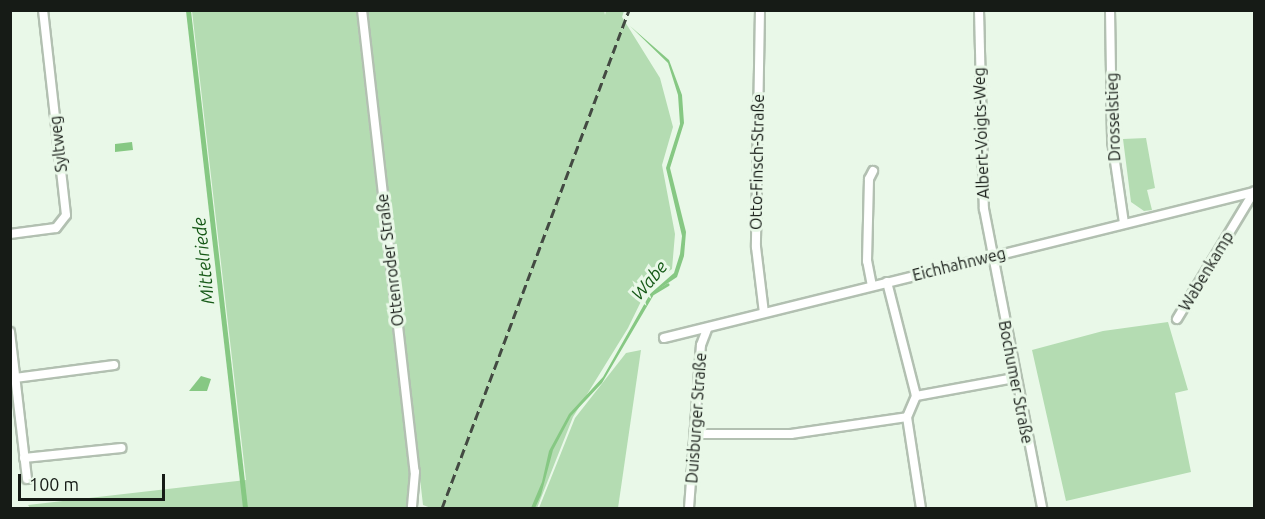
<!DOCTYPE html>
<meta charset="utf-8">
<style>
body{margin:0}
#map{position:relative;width:1265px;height:519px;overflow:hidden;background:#e9f8e8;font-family:Ubuntu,sans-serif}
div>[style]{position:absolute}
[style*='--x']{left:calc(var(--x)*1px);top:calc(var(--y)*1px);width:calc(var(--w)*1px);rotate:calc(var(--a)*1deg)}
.green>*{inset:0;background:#b4dcb2}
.water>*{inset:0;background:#86c883}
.stream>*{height:3px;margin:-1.5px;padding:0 1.5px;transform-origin:1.5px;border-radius:1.5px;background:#86c883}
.roads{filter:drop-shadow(2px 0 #b2c0b1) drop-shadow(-2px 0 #b2c0b1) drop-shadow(0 2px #b2c0b1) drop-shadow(0 -2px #b2c0b1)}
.minor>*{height:8px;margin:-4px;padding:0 4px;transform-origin:4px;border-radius:4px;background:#fff}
.rail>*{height:3px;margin-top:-1.5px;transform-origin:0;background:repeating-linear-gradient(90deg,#434a42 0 9px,transparent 0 13.5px)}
span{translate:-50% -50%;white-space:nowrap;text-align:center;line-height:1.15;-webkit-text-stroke:6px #e9f8e8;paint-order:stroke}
.street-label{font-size:16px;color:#161b16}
.water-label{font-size:18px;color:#165917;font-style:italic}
.frame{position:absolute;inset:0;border:12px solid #161b16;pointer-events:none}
.scale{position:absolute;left:18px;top:474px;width:147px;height:27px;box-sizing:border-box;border:3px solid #161b16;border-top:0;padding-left:8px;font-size:18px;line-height:21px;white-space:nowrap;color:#161b16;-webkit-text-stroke:4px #e9f8e8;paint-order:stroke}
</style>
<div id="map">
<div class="green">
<i style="clip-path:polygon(604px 10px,605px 15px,606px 11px,624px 11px,622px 17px,660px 78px,673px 127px,662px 165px,675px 234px,672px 269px,649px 285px,628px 328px,573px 417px,537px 508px,431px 508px,423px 505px,367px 11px)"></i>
<i style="clip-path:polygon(192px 11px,356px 11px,410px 482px,406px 508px,30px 508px,28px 505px,246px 480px)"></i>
<i style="clip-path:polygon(1146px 138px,1155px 188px,1147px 190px,1152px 210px,1144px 211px,1131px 202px,1123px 139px)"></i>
<i style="clip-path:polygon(1168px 322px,1188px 390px,1175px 393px,1191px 472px,1066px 501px,1032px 350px,1103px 331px)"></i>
<i style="clip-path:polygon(641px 350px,618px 508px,539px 508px,575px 418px,626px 353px)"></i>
</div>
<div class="water">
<i style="clip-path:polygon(186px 11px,191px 11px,248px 508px,243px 508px)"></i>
<i style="clip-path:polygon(630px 26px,669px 60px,682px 95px,684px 123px,670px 168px,686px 232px,684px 256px,677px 277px,656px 291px,602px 383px,571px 416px,553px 450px,541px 495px,535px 508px,531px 508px,542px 482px,549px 451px,569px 414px,603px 377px,650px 294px,674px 273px,680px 254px,682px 236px,666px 168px,680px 124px,678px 95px,668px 63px)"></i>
<i style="clip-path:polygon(132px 142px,133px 150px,115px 152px,115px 144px)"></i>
<i style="clip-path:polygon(201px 376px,211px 379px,207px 391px,189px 391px)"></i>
</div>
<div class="stream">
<i style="--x:653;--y:293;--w:17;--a:-31"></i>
</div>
<div class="roads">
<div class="minor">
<i style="--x:362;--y:10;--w:465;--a:83.5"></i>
<i style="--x:415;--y:472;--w:36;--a:95"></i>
<i style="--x:760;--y:10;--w:237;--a:91"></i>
<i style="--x:756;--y:247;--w:66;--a:83.1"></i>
<i style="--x:979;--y:10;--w:199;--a:88.6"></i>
<i style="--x:984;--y:209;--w:305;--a:79"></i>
<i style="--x:1110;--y:10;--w:131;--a:89.1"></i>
<i style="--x:1112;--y:141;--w:83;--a:81.7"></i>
<i style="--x:10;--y:234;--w:46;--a:-7.4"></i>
<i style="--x:56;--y:228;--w:16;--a:-52"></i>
<i style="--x:66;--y:215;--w:206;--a:-96.4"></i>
<i style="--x:887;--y:282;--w:118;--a:75.7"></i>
<i style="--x:916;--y:396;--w:23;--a:113"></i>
<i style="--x:907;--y:417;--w:92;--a:81.3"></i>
<i style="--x:872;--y:286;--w:25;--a:-101"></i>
<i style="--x:867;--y:261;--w:82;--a:-88.6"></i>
<i style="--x:869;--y:179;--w:9;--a:-63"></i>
<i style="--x:1177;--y:319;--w:149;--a:-58.8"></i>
<i style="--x:10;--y:332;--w:148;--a:83.4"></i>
<i style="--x:664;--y:338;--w:608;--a:-13.9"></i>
<i style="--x:15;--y:378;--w:100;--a:-7.5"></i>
<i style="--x:916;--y:396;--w:100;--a:-10.4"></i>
<i style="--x:698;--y:434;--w:93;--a:0"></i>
<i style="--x:791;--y:434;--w:117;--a:-8.3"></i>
<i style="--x:24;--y:458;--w:98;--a:-5.9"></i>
<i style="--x:689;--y:508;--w:163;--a:-85.8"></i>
<i style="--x:701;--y:345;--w:17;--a:-69"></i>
</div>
</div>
<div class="rail">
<i style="--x:442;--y:508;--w:532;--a:-69.42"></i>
</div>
<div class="street-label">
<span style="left:1113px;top:117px;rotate:-92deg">Drosselstieg</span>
<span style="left:981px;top:133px;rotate:-92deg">Albert-Voigts-Weg</span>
<span style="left:58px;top:144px;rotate:-97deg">Syltweg</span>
<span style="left:757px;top:162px;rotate:-89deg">Otto-Finsch-Straße</span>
<span style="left:390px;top:260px;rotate:-97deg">Ottenroder Straße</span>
<span style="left:959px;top:264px;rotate:-14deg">Eichhahnweg</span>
<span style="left:1206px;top:271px;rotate:-59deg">Wabenkamp</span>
<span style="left:1016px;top:382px;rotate:79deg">Bochumer Straße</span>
<span style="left:696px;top:418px;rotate:-86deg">Duisburger Straße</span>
</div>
<div class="water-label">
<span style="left:203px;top:261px;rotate:-96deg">Mittelriede</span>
<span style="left:649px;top:280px;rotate:-50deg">Wabe</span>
</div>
<div class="frame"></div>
<div class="scale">100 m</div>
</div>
